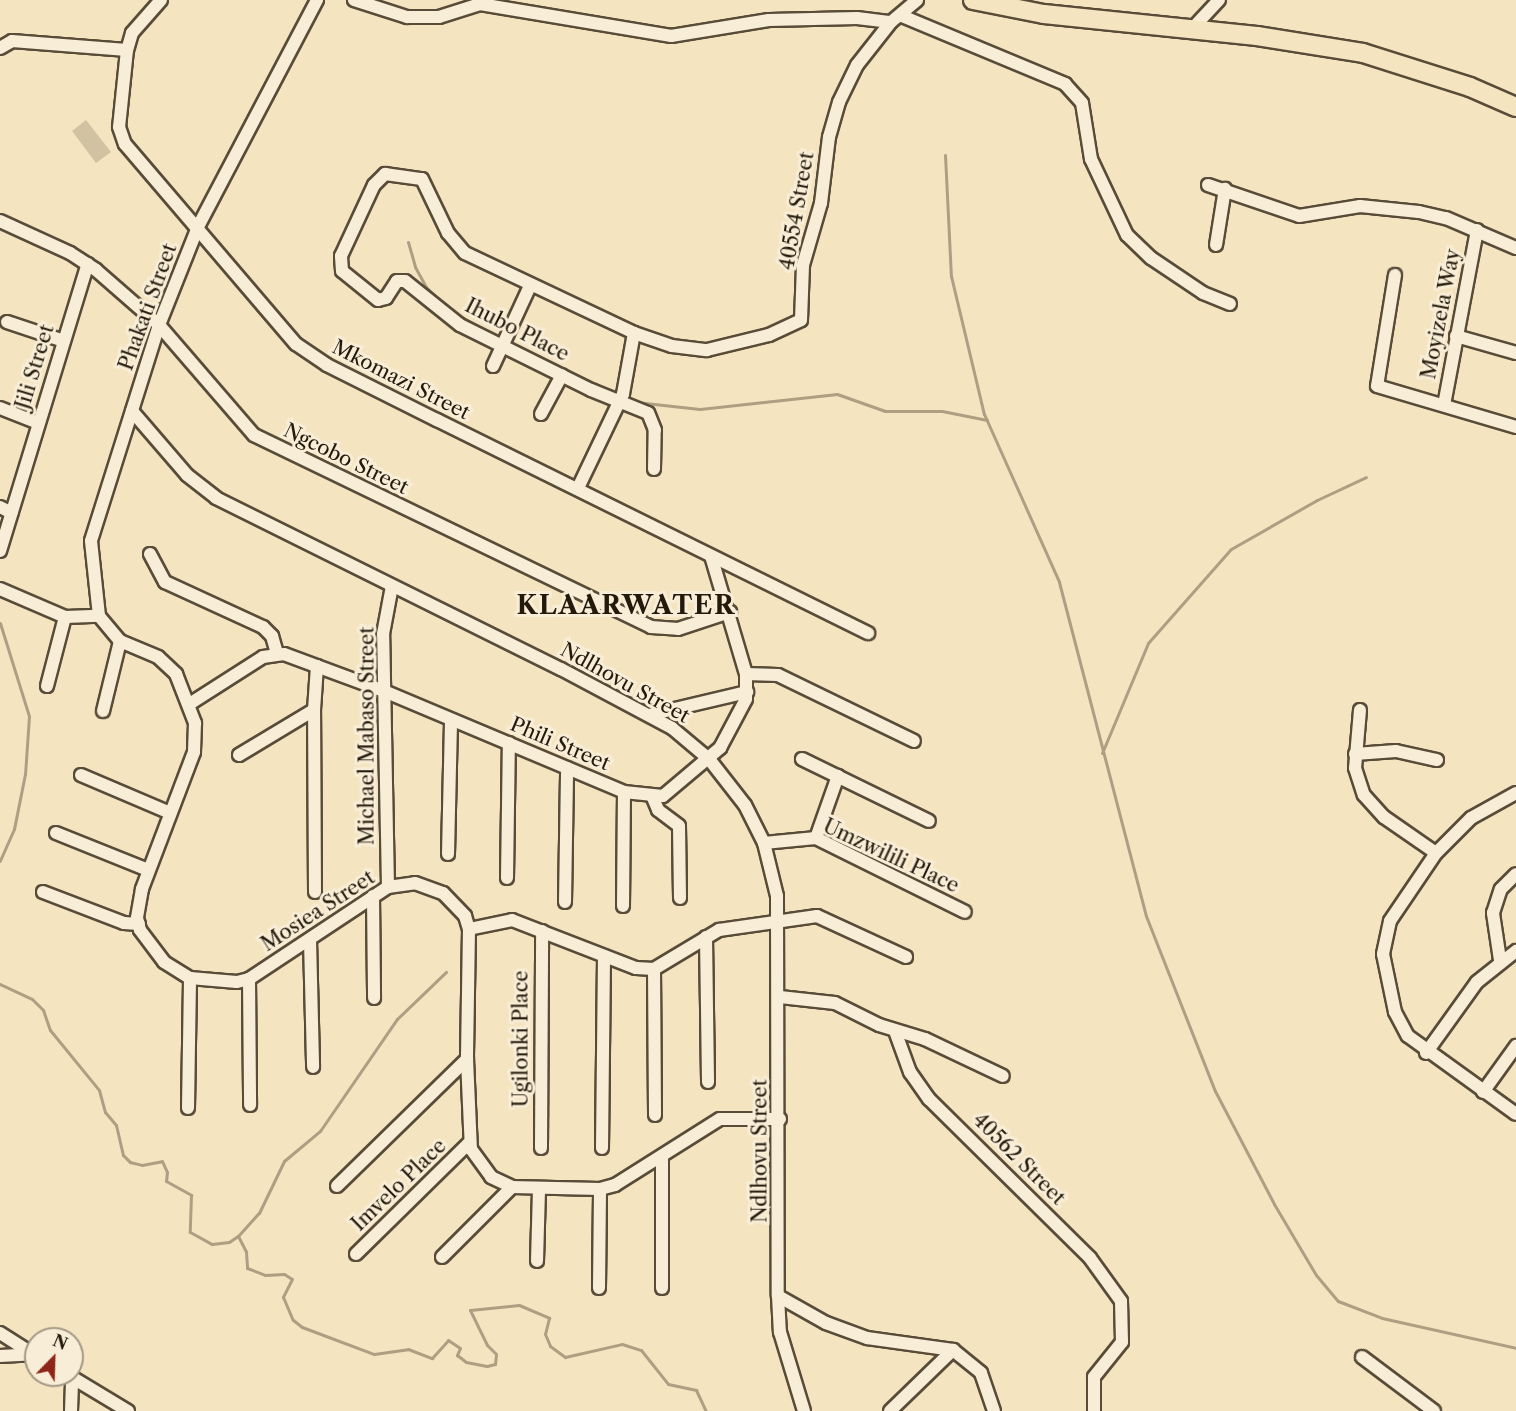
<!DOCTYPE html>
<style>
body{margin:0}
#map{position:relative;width:1516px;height:1411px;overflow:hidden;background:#f5e4c0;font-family:"Libre Caslon Text",serif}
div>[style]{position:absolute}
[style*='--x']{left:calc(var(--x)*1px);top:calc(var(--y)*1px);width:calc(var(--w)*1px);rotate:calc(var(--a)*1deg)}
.green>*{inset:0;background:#d1c2a1}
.stream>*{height:3px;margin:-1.5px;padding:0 1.5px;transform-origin:1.5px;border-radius:1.5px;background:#ae9f83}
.roads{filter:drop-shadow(2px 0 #584c39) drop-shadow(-2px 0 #584c39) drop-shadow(0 2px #584c39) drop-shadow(0 -2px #584c39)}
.minor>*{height:12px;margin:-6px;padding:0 6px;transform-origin:6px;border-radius:6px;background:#f8edd6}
.highway>*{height:18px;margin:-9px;padding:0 9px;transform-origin:9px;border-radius:9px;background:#f5e4c0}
span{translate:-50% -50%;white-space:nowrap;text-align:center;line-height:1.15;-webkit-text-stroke:6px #f8edd6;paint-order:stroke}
.street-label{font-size:20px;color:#241a0c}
.district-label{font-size:26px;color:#241a0c;font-weight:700;letter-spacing:1.5px}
.north{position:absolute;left:24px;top:1327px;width:60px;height:60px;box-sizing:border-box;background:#f8edd6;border:2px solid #a39985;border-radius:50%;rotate:23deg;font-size:16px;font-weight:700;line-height:24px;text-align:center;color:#241a0c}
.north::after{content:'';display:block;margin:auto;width:21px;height:27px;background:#8f2418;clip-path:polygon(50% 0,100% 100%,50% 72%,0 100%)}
</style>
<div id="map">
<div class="green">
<i style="clip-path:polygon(86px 120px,111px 152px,96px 163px,72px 131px)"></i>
</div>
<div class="stream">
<i style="--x:945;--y:155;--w:121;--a:87.2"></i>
<i style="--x:951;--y:276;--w:142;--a:76.6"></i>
<i style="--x:984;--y:414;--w:184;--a:65.9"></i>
<i style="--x:1059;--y:582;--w:345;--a:75.4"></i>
<i style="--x:1146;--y:916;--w:188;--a:68.5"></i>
<i style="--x:1215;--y:1091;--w:127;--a:62.4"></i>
<i style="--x:1274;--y:1204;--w:82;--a:59.4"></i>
<i style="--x:1316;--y:1275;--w:34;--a:50"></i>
<i style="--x:1338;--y:1301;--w:47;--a:21.1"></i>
<i style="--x:1382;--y:1318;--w:137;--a:12.6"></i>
<i style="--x:408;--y:242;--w:26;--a:74"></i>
<i style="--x:415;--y:267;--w:23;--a:61"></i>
<i style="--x:426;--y:287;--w:27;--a:45"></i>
<i style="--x:453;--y:312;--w:53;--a:29.5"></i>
<i style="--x:519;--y:347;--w:101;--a:25.8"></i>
<i style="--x:636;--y:402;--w:64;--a:6.2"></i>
<i style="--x:700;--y:409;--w:138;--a:-6.2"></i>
<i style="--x:837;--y:394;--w:51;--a:19.5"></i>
<i style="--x:885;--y:411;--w:57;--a:0"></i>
<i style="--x:942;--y:411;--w:46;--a:11.3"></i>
<i style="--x:0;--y:623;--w:97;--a:72.7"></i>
<i style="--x:29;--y:716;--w:58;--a:93.9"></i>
<i style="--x:25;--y:774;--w:56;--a:101.3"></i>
<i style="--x:14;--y:829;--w:35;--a:114"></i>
<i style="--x:1102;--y:753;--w:119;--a:-67.3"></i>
<i style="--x:1148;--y:643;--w:125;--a:-48.6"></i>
<i style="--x:1231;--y:549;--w:99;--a:-29.7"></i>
<i style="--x:1317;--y:500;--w:54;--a:-25.1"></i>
<i style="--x:0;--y:984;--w:35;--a:25"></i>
<i style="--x:32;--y:999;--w:16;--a:45"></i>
<i style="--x:43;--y:1010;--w:21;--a:71"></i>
<i style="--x:50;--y:1030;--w:77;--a:50.8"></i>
<i style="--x:99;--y:1090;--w:23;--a:75"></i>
<i style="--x:105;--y:1112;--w:17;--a:50"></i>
<i style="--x:116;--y:1125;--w:31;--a:77"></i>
<i style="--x:123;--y:1155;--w:10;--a:45"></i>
<i style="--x:130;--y:1162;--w:12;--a:14"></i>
<i style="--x:142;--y:1165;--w:20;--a:-11"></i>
<i style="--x:162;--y:1161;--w:12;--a:66"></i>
<i style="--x:167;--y:1172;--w:9;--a:96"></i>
<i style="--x:166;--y:1181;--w:29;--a:29"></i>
<i style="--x:191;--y:1195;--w:37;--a:92"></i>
<i style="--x:190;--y:1232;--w:25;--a:29"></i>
<i style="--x:212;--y:1244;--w:17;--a:-7"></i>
<i style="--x:229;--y:1242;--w:11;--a:-34"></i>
<i style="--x:238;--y:1236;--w:18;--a:63"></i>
<i style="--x:246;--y:1252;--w:16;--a:86"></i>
<i style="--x:247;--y:1268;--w:19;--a:21"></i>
<i style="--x:265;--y:1275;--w:19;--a:-3"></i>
<i style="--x:284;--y:1274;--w:9;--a:32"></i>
<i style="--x:292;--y:1279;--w:20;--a:117"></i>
<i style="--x:283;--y:1297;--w:25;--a:67"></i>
<i style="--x:293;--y:1320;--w:11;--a:38"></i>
<i style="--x:302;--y:1327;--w:77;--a:20.6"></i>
<i style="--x:374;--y:1354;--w:34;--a:-8"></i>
<i style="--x:408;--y:1349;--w:26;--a:21"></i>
<i style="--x:432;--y:1358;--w:24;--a:-48"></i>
<i style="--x:448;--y:1340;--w:14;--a:34"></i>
<i style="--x:460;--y:1348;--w:8;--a:113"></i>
<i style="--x:457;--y:1355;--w:11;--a:38"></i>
<i style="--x:466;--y:1362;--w:21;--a:11"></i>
<i style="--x:487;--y:1366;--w:8;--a:-14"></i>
<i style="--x:495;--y:1364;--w:10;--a:-84"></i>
<i style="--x:496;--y:1354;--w:13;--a:-135"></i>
<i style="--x:487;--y:1345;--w:39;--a:-116"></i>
<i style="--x:470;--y:1310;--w:49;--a:-5.8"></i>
<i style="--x:519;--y:1305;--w:33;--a:23"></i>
<i style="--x:549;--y:1318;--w:16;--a:104"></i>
<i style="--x:545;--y:1334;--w:13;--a:67"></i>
<i style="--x:550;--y:1346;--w:19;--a:36"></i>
<i style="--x:565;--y:1357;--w:58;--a:-12.8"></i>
<i style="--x:622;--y:1344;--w:20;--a:18"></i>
<i style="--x:641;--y:1350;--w:43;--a:51.5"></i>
<i style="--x:668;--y:1384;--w:29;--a:12"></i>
<i style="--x:696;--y:1390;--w:23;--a:65"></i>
<i style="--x:238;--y:1236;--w:31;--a:-48"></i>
<i style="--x:259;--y:1213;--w:58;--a:-64.3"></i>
<i style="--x:284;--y:1161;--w:47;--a:-39.8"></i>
<i style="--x:320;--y:1131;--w:136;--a:-55.5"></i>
<i style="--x:397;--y:1019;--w:68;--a:-43.8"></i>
</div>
<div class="roads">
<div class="minor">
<i style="--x:161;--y:0;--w:44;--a:131.3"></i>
<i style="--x:132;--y:33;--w:18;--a:106"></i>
<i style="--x:127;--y:50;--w:77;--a:95.9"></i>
<i style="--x:119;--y:127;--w:18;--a:71"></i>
<i style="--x:125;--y:144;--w:263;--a:49.5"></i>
<i style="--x:296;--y:344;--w:37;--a:34"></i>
<i style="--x:327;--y:365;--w:123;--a:26.6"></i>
<i style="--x:437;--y:420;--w:481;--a:26.3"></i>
<i style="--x:317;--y:0;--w:256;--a:117.7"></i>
<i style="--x:198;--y:227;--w:105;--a:111.7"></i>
<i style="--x:159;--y:325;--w:226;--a:107.5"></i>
<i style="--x:91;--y:541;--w:75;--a:83.9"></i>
<i style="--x:99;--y:616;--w:33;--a:50"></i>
<i style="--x:120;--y:641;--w:41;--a:22.8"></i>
<i style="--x:158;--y:657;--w:25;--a:43"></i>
<i style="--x:176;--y:674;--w:53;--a:68.8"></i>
<i style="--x:195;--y:723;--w:29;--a:92"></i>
<i style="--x:194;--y:752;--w:147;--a:110.8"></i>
<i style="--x:142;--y:889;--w:29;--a:100"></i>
<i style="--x:137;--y:918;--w:12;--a:76"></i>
<i style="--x:140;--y:930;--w:40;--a:53"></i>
<i style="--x:164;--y:962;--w:31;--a:32"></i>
<i style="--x:190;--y:978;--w:47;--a:4.9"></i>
<i style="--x:237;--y:982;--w:12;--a:-14"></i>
<i style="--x:249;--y:979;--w:167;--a:-33.5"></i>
<i style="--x:388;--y:887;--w:27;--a:-8"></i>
<i style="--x:415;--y:883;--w:30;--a:20"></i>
<i style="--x:443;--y:893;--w:32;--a:46"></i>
<i style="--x:465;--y:916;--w:14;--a:73"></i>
<i style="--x:469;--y:929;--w:130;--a:90.9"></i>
<i style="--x:467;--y:1059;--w:90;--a:87.5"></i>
<i style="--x:471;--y:1149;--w:34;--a:54"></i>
<i style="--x:491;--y:1177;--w:23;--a:25"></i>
<i style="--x:512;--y:1187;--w:88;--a:1.3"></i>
<i style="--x:600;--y:1189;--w:16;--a:-15"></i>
<i style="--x:615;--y:1185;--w:124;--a:-32.2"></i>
<i style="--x:720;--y:1119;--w:60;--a:0"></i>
<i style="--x:354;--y:0;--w:56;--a:17.8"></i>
<i style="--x:407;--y:17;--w:32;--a:0"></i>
<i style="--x:439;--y:17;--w:43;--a:-17.6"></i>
<i style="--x:480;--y:4;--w:194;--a:9.5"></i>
<i style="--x:671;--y:36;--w:99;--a:-9.3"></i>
<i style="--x:769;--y:20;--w:88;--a:-1.3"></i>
<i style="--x:857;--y:18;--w:34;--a:7"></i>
<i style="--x:891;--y:22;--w:34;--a:-40"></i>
<i style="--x:902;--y:16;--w:177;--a:22.6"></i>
<i style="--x:1065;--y:84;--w:25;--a:48"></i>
<i style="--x:1082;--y:103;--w:57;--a:80.9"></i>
<i style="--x:1091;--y:159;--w:84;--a:64.7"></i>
<i style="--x:1127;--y:235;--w:33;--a:44"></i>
<i style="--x:1151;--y:258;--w:63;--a:33.9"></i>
<i style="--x:1203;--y:293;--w:29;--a:22"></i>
<i style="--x:1191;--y:30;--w:41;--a:-47"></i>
<i style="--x:0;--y:48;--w:14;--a:-30"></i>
<i style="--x:12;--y:41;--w:115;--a:4.5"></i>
<i style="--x:1208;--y:185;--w:96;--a:18.8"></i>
<i style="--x:1299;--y:216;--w:62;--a:-9.3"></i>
<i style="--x:1360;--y:206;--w:59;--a:5.8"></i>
<i style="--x:1419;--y:212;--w:28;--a:13"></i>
<i style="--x:1446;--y:218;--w:76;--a:23.2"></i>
<i style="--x:0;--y:221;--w:77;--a:24.6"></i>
<i style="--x:70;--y:253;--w:31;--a:33"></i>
<i style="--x:96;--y:270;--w:84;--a:41.1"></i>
<i style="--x:159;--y:325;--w:145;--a:49.2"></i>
<i style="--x:254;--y:435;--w:441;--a:25.8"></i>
<i style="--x:651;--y:627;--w:27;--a:4"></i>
<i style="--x:678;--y:629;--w:55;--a:-18.1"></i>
<i style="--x:1216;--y:245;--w:57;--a:-80.9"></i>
<i style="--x:1395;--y:275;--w:112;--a:99.2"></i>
<i style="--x:1377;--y:386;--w:145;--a:16.4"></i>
<i style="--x:7;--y:322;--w:60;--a:18.4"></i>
<i style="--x:1456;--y:336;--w:62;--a:15.8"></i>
<i style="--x:493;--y:366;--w:88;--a:-65.2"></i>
<i style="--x:1444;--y:405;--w:178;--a:-79.3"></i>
<i style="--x:0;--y:408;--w:41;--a:21.5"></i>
<i style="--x:132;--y:411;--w:84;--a:49.3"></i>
<i style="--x:187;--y:475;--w:37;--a:38"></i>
<i style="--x:216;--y:498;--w:385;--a:26.4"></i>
<i style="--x:561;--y:669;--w:126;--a:28"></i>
<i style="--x:672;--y:728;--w:48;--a:40"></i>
<i style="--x:709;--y:759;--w:58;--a:52"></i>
<i style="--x:745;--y:805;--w:42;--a:63.4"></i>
<i style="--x:764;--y:843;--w:55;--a:76.2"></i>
<i style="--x:777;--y:896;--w:400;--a:89.9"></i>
<i style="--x:778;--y:1296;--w:36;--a:87"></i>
<i style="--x:780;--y:1332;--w:83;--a:73.1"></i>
<i style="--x:541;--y:414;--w:44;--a:-61.7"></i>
<i style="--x:654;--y:469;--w:39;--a:-89"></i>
<i style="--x:655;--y:430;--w:18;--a:-112"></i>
<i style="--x:648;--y:413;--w:61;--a:-158"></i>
<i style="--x:591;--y:390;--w:146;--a:-153.6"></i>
<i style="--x:460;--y:325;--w:70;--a:-141.3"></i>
<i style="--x:405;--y:281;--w:8;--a:180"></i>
<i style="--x:397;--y:281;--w:20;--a:123"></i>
<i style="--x:386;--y:298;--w:8;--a:166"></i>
<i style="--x:378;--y:300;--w:46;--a:-141.1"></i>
<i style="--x:342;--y:271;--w:15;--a:-94"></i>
<i style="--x:341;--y:256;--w:78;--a:-65.1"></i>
<i style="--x:374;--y:185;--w:16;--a:-45"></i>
<i style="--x:385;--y:174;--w:37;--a:8"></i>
<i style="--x:422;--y:179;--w:60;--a:64.3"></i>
<i style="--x:448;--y:233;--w:26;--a:50"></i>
<i style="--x:465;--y:253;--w:187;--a:25.3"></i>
<i style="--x:634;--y:333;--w:40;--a:18.9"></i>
<i style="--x:672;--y:346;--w:35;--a:7"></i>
<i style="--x:707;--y:350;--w:64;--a:-13.6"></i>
<i style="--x:769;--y:335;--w:35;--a:-25"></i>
<i style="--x:801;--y:320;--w:55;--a:-87.9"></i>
<i style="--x:803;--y:265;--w:65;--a:-73.8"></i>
<i style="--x:821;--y:203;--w:66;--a:-83.1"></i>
<i style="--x:829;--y:137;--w:36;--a:-74"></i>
<i style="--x:839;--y:102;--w:41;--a:-64.1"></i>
<i style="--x:857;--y:65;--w:55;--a:-51.7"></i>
<i style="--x:578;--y:488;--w:104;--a:-64.4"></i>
<i style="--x:623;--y:394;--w:62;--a:-79.8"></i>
<i style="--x:0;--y:507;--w:13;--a:27"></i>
<i style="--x:0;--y:551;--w:300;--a:-73"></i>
<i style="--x:150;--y:554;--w:32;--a:62"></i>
<i style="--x:165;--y:582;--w:108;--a:24.7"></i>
<i style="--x:263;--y:627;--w:13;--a:45"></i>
<i style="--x:272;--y:636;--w:19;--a:74"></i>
<i style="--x:0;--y:589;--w:71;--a:23.3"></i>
<i style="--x:65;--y:617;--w:34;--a:-2"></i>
<i style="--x:746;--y:674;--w:32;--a:2"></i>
<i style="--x:778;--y:675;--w:151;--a:25.9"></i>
<i style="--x:47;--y:686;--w:71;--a:-75.4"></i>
<i style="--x:191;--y:703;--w:85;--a:-32.6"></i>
<i style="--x:263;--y:657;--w:21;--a:-8"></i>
<i style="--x:284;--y:654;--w:107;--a:20.3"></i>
<i style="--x:384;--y:691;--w:260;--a:22.8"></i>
<i style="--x:624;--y:792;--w:39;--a:6"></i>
<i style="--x:663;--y:796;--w:75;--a:-40.1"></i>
<i style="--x:720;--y:748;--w:55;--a:-62"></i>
<i style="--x:746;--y:699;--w:25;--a:-90"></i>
<i style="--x:746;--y:674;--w:123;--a:-106.5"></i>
<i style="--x:1360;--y:710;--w:58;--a:94.9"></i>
<i style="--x:1355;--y:768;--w:28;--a:72"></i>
<i style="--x:1364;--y:795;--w:30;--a:48"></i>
<i style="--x:1384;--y:817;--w:63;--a:34.7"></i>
<i style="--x:103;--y:711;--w:72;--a:-76.3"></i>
<i style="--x:649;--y:715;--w:101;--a:-13.2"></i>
<i style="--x:1355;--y:754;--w:41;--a:-4.2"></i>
<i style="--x:1396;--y:751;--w:42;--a:12.4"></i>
<i style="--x:239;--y:755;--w:87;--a:-31"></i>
<i style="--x:802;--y:759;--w:141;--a:26"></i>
<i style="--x:81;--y:775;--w:97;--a:23.1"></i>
<i style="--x:1516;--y:793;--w:51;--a:150.9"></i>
<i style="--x:1471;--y:818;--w:49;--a:135"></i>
<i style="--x:1436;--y:853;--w:82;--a:124.1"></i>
<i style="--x:1390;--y:921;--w:34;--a:102"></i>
<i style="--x:1383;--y:954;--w:59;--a:78.3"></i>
<i style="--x:1395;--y:1012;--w:27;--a:62"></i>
<i style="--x:1408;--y:1036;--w:133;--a:35.8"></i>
<i style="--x:653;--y:798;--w:13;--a:67"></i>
<i style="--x:658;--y:810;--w:26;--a:37"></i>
<i style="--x:679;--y:826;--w:72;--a:89.2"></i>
<i style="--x:56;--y:833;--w:99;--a:21.9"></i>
<i style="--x:816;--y:838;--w:66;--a:-70.5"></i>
<i style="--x:764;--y:843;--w:52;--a:-5.5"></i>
<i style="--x:816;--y:838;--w:166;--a:26.4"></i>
<i style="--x:448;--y:854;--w:134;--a:-88.7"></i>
<i style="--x:507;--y:878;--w:135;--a:-89.2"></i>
<i style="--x:388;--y:887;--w:253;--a:-91.1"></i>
<i style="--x:383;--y:634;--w:49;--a:-79.4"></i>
<i style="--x:43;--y:892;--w:87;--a:20.9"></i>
<i style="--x:124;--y:923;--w:15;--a:4"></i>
<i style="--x:315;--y:892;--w:182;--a:-90.3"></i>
<i style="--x:314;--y:710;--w:44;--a:-86.1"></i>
<i style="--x:373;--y:896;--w:102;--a:89.4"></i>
<i style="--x:565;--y:902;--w:134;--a:-89.1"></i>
<i style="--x:623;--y:906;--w:114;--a:-89.5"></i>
<i style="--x:469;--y:929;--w:44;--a:-11.8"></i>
<i style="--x:512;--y:920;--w:133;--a:21.2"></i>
<i style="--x:636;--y:968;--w:18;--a:3"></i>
<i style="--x:654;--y:969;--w:76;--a:-31"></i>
<i style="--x:719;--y:930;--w:99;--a:-8.1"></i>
<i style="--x:817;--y:916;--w:98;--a:24.7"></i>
<i style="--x:706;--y:937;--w:145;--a:89.2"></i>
<i style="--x:310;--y:940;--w:127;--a:88.6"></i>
<i style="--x:1500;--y:960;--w:48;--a:-98.5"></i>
<i style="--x:1493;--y:913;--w:25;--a:-72"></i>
<i style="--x:1501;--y:889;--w:21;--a:-45"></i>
<i style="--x:654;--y:969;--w:146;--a:89.6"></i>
<i style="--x:249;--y:979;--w:126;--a:89.5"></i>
<i style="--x:780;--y:997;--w:55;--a:6.2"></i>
<i style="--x:835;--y:1003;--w:49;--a:26.6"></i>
<i style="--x:879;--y:1025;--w:48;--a:16.9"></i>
<i style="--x:925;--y:1039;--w:86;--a:25.4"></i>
<i style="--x:895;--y:1031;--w:44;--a:69.9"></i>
<i style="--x:910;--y:1072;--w:33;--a:55"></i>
<i style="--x:929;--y:1099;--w:226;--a:44.6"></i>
<i style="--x:1090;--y:1258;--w:53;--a:54.2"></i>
<i style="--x:1121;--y:1301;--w:41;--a:88.6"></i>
<i style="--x:1122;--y:1342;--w:45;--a:128.7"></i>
<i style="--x:1094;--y:1377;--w:34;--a:90"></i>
<i style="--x:1426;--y:1053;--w:87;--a:-54.3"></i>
<i style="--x:1477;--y:982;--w:50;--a:-38.5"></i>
<i style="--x:1483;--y:1092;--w:57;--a:-54.3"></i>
<i style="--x:188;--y:1108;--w:130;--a:-89.1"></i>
<i style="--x:541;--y:1148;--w:217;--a:-89.7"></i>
<i style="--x:602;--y:1148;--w:192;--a:-89.4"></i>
<i style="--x:337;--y:1186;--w:182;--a:-44.3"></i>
<i style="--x:356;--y:1254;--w:158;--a:-44.5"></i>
<i style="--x:442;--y:1257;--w:99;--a:-45"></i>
<i style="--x:537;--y:1261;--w:72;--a:-88.4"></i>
<i style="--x:599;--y:1288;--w:99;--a:-89.4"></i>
<i style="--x:662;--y:1288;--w:131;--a:-90"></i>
<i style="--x:778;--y:1296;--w:55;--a:29.4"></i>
<i style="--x:826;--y:1323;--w:44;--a:20.1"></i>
<i style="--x:867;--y:1338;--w:87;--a:7.9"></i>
<i style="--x:953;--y:1350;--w:36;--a:39"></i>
<i style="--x:981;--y:1373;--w:40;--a:71.1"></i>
<i style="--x:0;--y:1333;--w:43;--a:32.6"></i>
<i style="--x:0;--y:1356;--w:33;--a:-3"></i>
<i style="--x:1362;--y:1357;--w:90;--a:36.9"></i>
<i style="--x:68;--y:1375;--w:70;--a:31"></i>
<i style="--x:71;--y:1411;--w:33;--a:-88"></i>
<i style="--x:890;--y:1411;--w:88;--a:-44.1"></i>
</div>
<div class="highway">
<i style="--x:973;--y:0;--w:72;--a:11.2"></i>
<i style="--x:1044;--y:14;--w:214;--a:5.9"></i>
<i style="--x:1257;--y:36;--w:107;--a:9.1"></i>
<i style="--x:1363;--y:53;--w:112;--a:17.6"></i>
<i style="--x:1470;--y:87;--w:50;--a:23.5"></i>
</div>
</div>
<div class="street-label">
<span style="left:797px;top:211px;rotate:-80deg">40554 Street</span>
<span style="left:148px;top:307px;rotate:-70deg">Phakati Street</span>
<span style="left:1441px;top:314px;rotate:-79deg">Moyizela Way</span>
<span style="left:517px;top:330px;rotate:27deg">Ihubo Place</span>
<span style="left:35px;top:367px;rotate:-73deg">Jili Street</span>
<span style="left:401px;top:380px;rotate:27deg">Mkomazi Street</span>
<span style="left:346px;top:459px;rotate:26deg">Ngcobo Street</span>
<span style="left:625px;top:683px;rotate:29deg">Ndlhovu Street</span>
<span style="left:367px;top:736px;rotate:-90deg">Michael Mabaso Street</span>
<span style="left:560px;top:744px;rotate:23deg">Phili Street</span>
<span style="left:891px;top:856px;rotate:25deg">Umzwilili Place</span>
<span style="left:318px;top:911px;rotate:-33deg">Mosiea Street</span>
<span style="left:521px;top:1039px;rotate:-90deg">Ugilonki Place</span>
<span style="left:760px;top:1151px;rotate:-90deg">Ndlhovu Street</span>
<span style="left:1019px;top:1159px;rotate:45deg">40562 Street</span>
<span style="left:399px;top:1185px;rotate:-44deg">Imvelo Place</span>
</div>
<div class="district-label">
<span style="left:626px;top:606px">KLAARWATER</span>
</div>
<div class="north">N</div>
</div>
